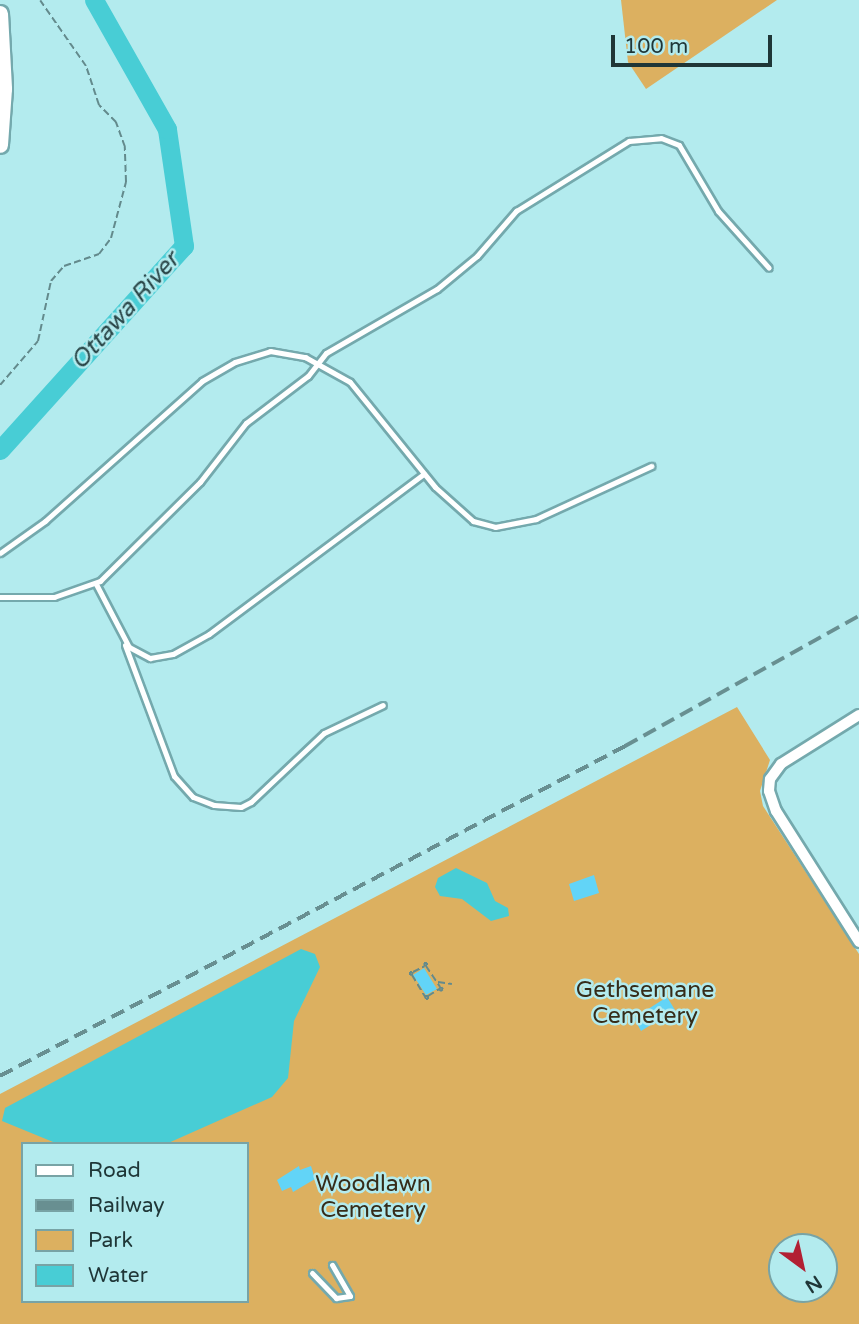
<!DOCTYPE html>
<style>
body{margin:0}
#map{position:relative;width:859px;height:1324px;overflow:hidden;background:#b3ebee;font-family:"Varela Round",sans-serif}
div>[style]{position:absolute}
[style*='--x']{left:calc(var(--x)*1px);top:calc(var(--y)*1px);width:calc(var(--w)*1px);rotate:calc(var(--a)*1deg)}
.green>*{inset:0;background:#dcb060}
.water>*{inset:0;background:#48cdd5}
.river>*{height:19px;margin:-9.5px;padding:0 9.5px;transform-origin:9.5px;border-radius:9.5px;background:#48cdd5}
.building>*{inset:0;background:#62d4f7}
.path>*{height:2px;margin-top:-1px;transform-origin:0;background:repeating-linear-gradient(90deg,#638a8c 0 7px,transparent 0 10.5px)}
.roads{filter:drop-shadow(2px 0 #74a9ad) drop-shadow(-2px 0 #74a9ad) drop-shadow(0 2px #74a9ad) drop-shadow(0 -2px #74a9ad)}
.lane>*{height:5px;margin:-2.5px;padding:0 2.5px;transform-origin:2.5px;border-radius:2.5px;background:#fff}
.street>*{height:10px;margin:-5px;padding:0 5px;transform-origin:5px;border-radius:5px;background:#fff}
.secondary>*{height:16px;margin:-8px;padding:0 8px;transform-origin:8px;border-radius:8px;background:#fff}
.rail>*{height:3.5px;margin-top:-1.75px;transform-origin:0;background:repeating-linear-gradient(90deg,#688f91 0 14px,transparent 0 21px)}
span{translate:-50% -50%;white-space:nowrap;text-align:center;line-height:1.15;-webkit-text-stroke:5px #b3ebee;paint-order:stroke}
.park-label{font-size:23px;color:#362c19}
.water-label{font-size:24px;color:#284446;font-style:italic}
.legend{position:absolute;left:21px;top:1142px;width:228px;height:161px;box-sizing:border-box;background:#b3ebee;border:2px solid #78a3a5;margin:0;padding:9px 12px;list-style:none;font-size:21px;color:#1f3637}
.legend li{display:flex;align-items:center;gap:14px;height:35px}
.legend b{width:35px;border:2px solid #78a3a5}
.north{position:absolute;left:768px;top:1233px;width:70px;height:70px;box-sizing:border-box;background:#b3ebee;border:2px solid #78a3a5;border-radius:50%;rotate:147deg;font-size:19px;font-weight:700;line-height:28px;text-align:center;color:#1f3637}
.north::after{content:'';display:block;margin:auto;width:24px;height:32px;background:#b22033;clip-path:polygon(50% 0,100% 100%,50% 72%,0 100%)}
.scale{position:absolute;left:611px;top:35px;width:161px;height:32px;box-sizing:border-box;border:4px solid #1f3637;border-top:0;padding-left:9px;font-size:21px;line-height:24px;white-space:nowrap;color:#1f3637;-webkit-text-stroke:5px #b3ebee;paint-order:stroke}
</style>
<div id="map">
<div class="green">
<i style="clip-path:polygon(621px 0,777px 0,646px 89px,628px 62px)"></i>
<i style="clip-path:polygon(evenodd,737px 707px,770px 760px,760px 791px,763px 806px,859px 954px,859px 1324px,0 1324px,0 1094px,737px 707px,23px 1144px,247px 1144px,247px 1301px,23px 1301px,23px 1144px,737px 707px,782px 1247px,824px 1247px,824px 1289px,782px 1289px,782px 1247px)"></i>
</div>
<div class="water">
<i style="clip-path:polygon(456px 868px,487px 883px,495px 901px,508px 908px,509px 916px,491px 921px,462px 899px,440px 896px,435px 887px,438px 878px)"></i>
<i style="clip-path:polygon(301px 949px,315px 954px,320px 967px,294px 1021px,288px 1078px,272px 1097px,166px 1144px,58px 1144px,2px 1121px,5px 1108px)"></i>
</div>
<div class="river">
<i style="--x:0;--y:450;--w:275;--a:-48"></i>
<i style="--x:184;--y:246;--w:118;--a:-98.3"></i>
<i style="--x:167;--y:129;--w:148;--a:-119.5"></i>
</div>
<div class="building">
<i style="clip-path:polygon(594px 875px,599px 893px,574px 901px,569px 884px)"></i>
<i style="clip-path:polygon(424px 968px,437px 989px,426px 995px,413px 975px)"></i>
<i style="clip-path:polygon(667px 997px,675px 1010px,641px 1031px,634px 1018px)"></i>
<i style="clip-path:polygon(299px 1166px,300px 1170px,311px 1166px,315px 1179px,293px 1192px,291px 1187px,282px 1191px,277px 1180px)"></i>
</div>
<div class="path">
<i style="--x:0;--y:385;--w:58;--a:-49.2"></i>
<i style="--x:38;--y:341;--w:61;--a:-77.8"></i>
<i style="--x:51;--y:281;--w:20;--a:-49"></i>
<i style="--x:64;--y:266;--w:37;--a:-19"></i>
<i style="--x:99;--y:254;--w:20;--a:-53"></i>
<i style="--x:111;--y:238;--w:58;--a:-75"></i>
<i style="--x:126;--y:182;--w:35;--a:-92"></i>
<i style="--x:125;--y:147;--w:27;--a:-110"></i>
<i style="--x:116;--y:122;--w:24;--a:-135"></i>
<i style="--x:99;--y:105;--w:41;--a:-108.4"></i>
<i style="--x:86;--y:66;--w:80;--a:-124.9"></i>
<i style="--x:424;--y:963;--w:3;--a:0"></i>
<i style="--x:427;--y:963;--w:2;--a:90"></i>
<i style="--x:427;--y:965;--w:2;--a:153"></i>
<i style="--x:425;--y:966;--w:3;--a:-108"></i>
<i style="--x:426;--y:966;--w:25;--a:56"></i>
<i style="--x:410;--y:972;--w:2;--a:0"></i>
<i style="--x:412;--y:972;--w:2;--a:63"></i>
<i style="--x:413;--y:974;--w:3;--a:162"></i>
<i style="--x:410;--y:975;--w:3;--a:-90"></i>
<i style="--x:413;--y:972;--w:13;--a:-27"></i>
<i style="--x:412;--y:975;--w:26;--a:59"></i>
<i style="--x:438;--y:982;--w:14;--a:8"></i>
<i style="--x:441;--y:987;--w:3;--a:45"></i>
<i style="--x:443;--y:989;--w:3;--a:135"></i>
<i style="--x:441;--y:991;--w:3;--a:-135"></i>
<i style="--x:439;--y:989;--w:3;--a:-45"></i>
<i style="--x:425;--y:996;--w:3;--a:0"></i>
<i style="--x:428;--y:996;--w:3;--a:90"></i>
<i style="--x:428;--y:999;--w:2;--a:180"></i>
<i style="--x:426;--y:999;--w:3;--a:-108"></i>
<i style="--x:428;--y:996;--w:13;--a:-32"></i>
</div>
<div class="roads">
<div class="lane">
<i style="--x:0;--y:553;--w:55;--a:-35.4"></i>
<i style="--x:45;--y:521;--w:210;--a:-41.7"></i>
<i style="--x:202;--y:381;--w:38;--a:-30"></i>
<i style="--x:235;--y:362;--w:37;--a:-17"></i>
<i style="--x:270;--y:351;--w:36;--a:10"></i>
<i style="--x:305;--y:357;--w:51;--a:29.1"></i>
<i style="--x:350;--y:382;--w:135;--a:51"></i>
<i style="--x:435;--y:487;--w:51;--a:41.8"></i>
<i style="--x:473;--y:521;--w:23;--a:15"></i>
<i style="--x:495;--y:527;--w:42;--a:-11"></i>
<i style="--x:536;--y:519;--w:127;--a:-24.7"></i>
<i style="--x:96;--y:584;--w:71;--a:62.4"></i>
<i style="--x:129;--y:647;--w:24;--a:28"></i>
<i style="--x:150;--y:658;--w:23;--a:-10"></i>
<i style="--x:173;--y:654;--w:41;--a:-29.1"></i>
<i style="--x:209;--y:634;--w:268;--a:-36.7"></i>
<i style="--x:0;--y:597;--w:54;--a:0"></i>
<i style="--x:54;--y:597;--w:49;--a:-19.2"></i>
<i style="--x:100;--y:581;--w:141;--a:-44.7"></i>
<i style="--x:200;--y:482;--w:75;--a:-52.1"></i>
<i style="--x:246;--y:423;--w:78;--a:-37.2"></i>
<i style="--x:308;--y:376;--w:29;--a:-52"></i>
<i style="--x:326;--y:353;--w:128;--a:-30"></i>
<i style="--x:437;--y:289;--w:52;--a:-39.5"></i>
<i style="--x:477;--y:256;--w:60;--a:-49.1"></i>
<i style="--x:516;--y:211;--w:133;--a:-31.8"></i>
<i style="--x:629;--y:141;--w:32;--a:-5"></i>
<i style="--x:661;--y:138;--w:19;--a:21"></i>
<i style="--x:679;--y:145;--w:77;--a:59.4"></i>
<i style="--x:718;--y:211;--w:76;--a:48.2"></i>
<i style="--x:125;--y:645;--w:140;--a:69.5"></i>
<i style="--x:174;--y:776;--w:28;--a:48"></i>
<i style="--x:193;--y:797;--w:22;--a:21"></i>
<i style="--x:214;--y:805;--w:27;--a:4"></i>
<i style="--x:241;--y:807;--w:11;--a:-27"></i>
<i style="--x:251;--y:802;--w:100;--a:-43.4"></i>
<i style="--x:324;--y:733;--w:65;--a:-25.4"></i>
<i style="--x:312;--y:1273;--w:35;--a:46"></i>
<i style="--x:336;--y:1298;--w:14;--a:-8"></i>
<i style="--x:350;--y:1296;--w:36;--a:-120"></i>
</div>
<div class="street">
<i style="--x:859;--y:715;--w:92;--a:147.9"></i>
<i style="--x:781;--y:764;--w:19;--a:126"></i>
<i style="--x:770;--y:779;--w:12;--a:95"></i>
<i style="--x:769;--y:791;--w:21;--a:71"></i>
<i style="--x:776;--y:811;--w:155;--a:57.6"></i>
</div>
<div class="secondary">
<i style="--x:0;--y:14;--w:75;--a:86.9"></i>
<i style="--x:4;--y:89;--w:56;--a:94.1"></i>
</div>
</div>
<div class="rail">
<i style="--x:0;--y:1076;--w:707;--a:-27.83"></i>
<i style="--x:625;--y:746;--w:268;--a:-29.1"></i>
</div>
<div class="park-label">
<span style="left:645px;top:1003px">Gethsemane<br>Cemetery</span>
<span style="left:373px;top:1197px">Woodlawn<br>Cemetery</span>
</div>
<div class="water-label">
<span style="left:125px;top:311px;rotate:-48deg">Ottawa River</span>
</div>
<ul class="legend">
<li><b style="height:9px;background:#fff"></b>Road</li>
<li><b style="height:9px;background:#688f91"></b>Railway</li>
<li><b style="height:19px;background:#dcb060"></b>Park</li>
<li><b style="height:19px;background:#48cdd5"></b>Water</li>
</ul>
<div class="north">N</div>
<div class="scale">100 m</div>
</div>
